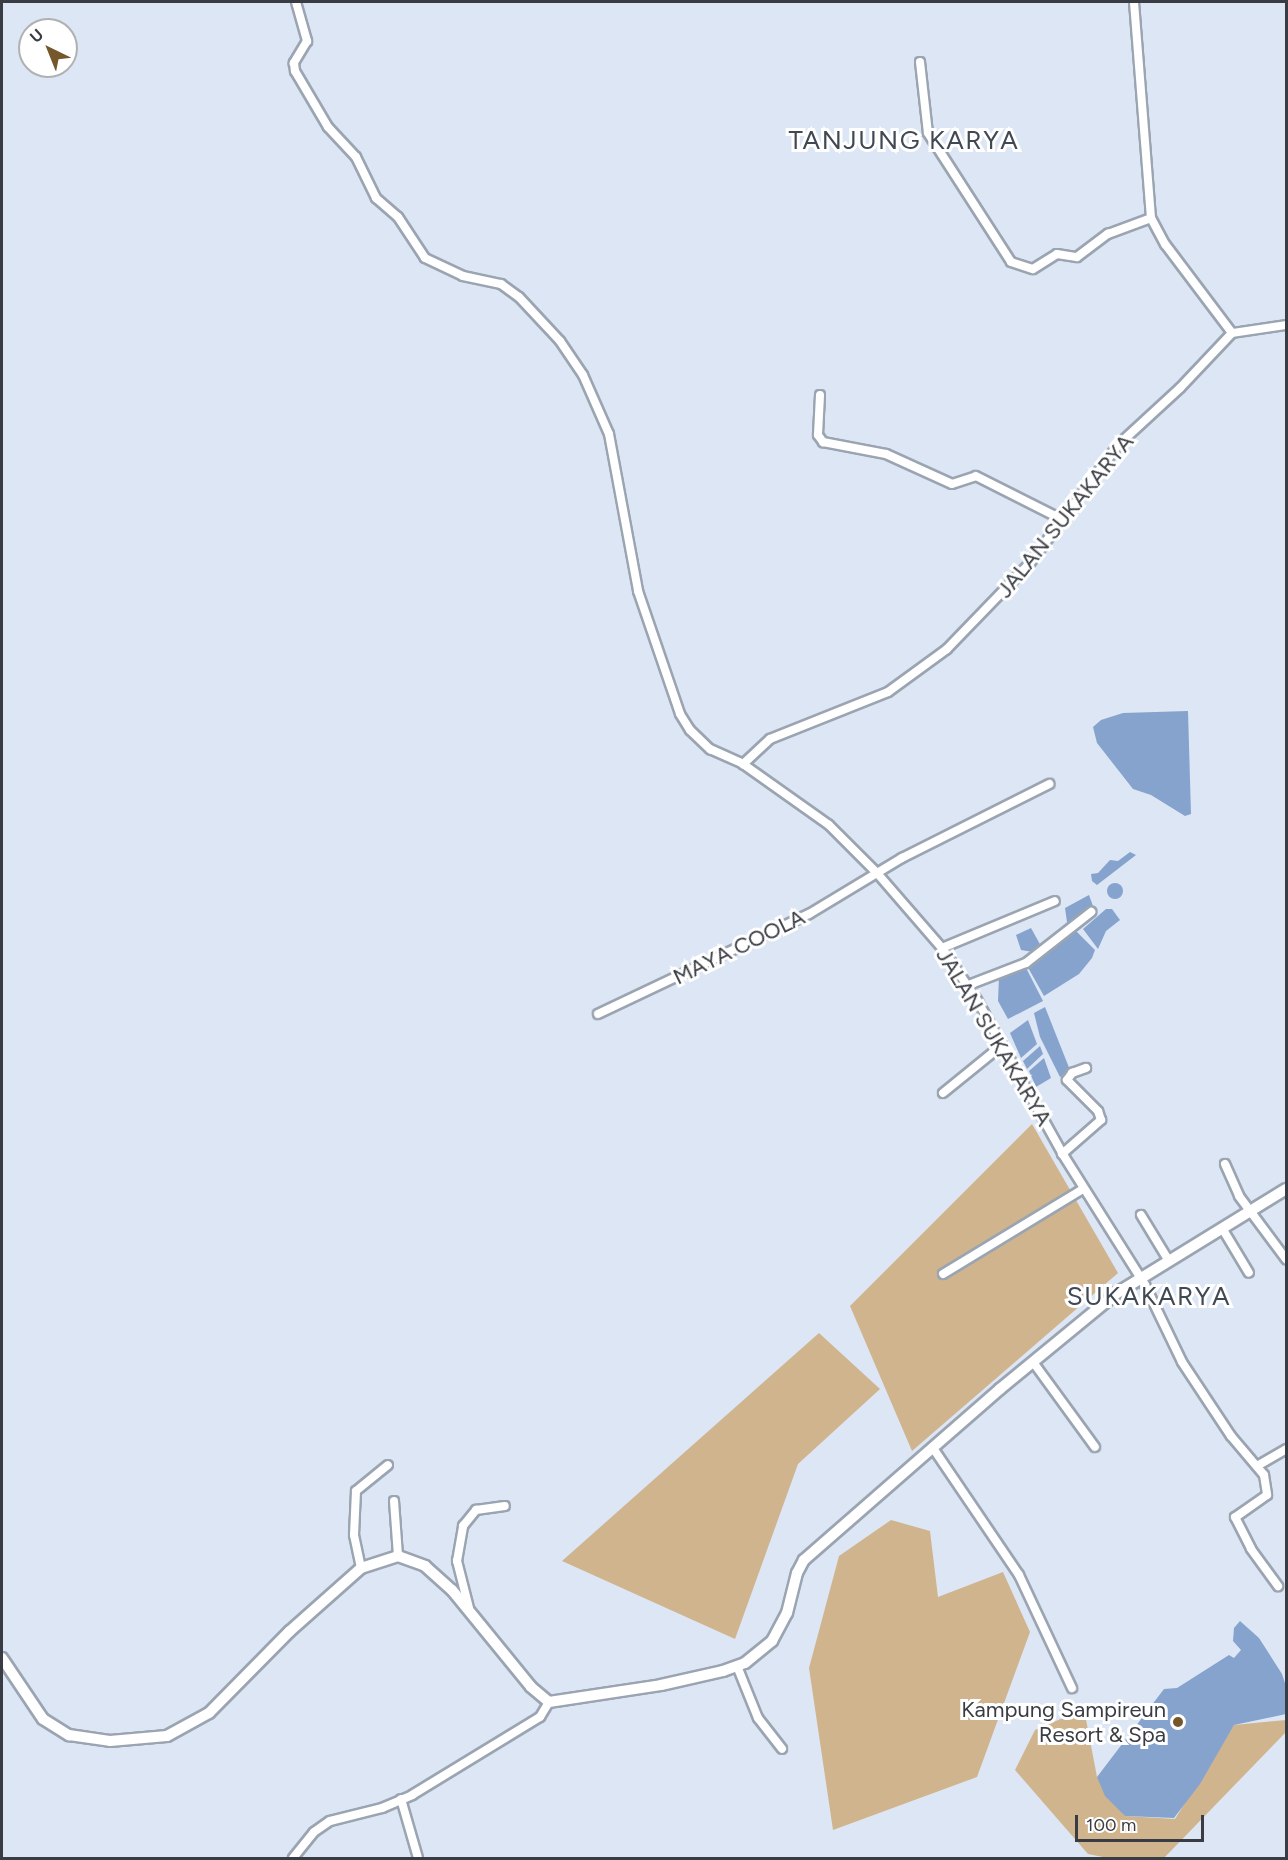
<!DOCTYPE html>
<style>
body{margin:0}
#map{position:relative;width:1288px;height:1860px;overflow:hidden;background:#dce6f4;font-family:Figtree,sans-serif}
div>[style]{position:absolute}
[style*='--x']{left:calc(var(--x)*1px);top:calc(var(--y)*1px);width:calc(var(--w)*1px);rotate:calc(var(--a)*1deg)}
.green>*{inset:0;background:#d0b48e}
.water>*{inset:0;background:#86a3ce}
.round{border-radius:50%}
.roads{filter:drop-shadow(2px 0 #9ba4b1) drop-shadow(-2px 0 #9ba4b1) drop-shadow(0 2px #9ba4b1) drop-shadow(0 -2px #9ba4b1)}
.minor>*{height:8px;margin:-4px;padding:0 4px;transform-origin:4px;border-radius:4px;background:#fff}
.secondary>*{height:10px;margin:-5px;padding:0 5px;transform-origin:5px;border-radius:5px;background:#fff}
.dots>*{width:16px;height:16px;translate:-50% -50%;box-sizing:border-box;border:3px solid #fff;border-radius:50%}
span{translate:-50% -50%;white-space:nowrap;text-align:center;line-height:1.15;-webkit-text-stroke:6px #fff;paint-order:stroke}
.street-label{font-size:22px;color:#393c42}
.poi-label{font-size:22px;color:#393c42}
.right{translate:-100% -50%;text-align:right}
.quarter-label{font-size:26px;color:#404853;letter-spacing:1.5px}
.frame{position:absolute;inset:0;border:3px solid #393c42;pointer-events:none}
.north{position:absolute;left:18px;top:18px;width:60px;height:60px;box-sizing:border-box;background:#fff;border:2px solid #b0b1b3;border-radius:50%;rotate:317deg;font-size:16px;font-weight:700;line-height:24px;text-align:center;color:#393c42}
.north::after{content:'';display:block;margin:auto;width:21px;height:27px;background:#75572b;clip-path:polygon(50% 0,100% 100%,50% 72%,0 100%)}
.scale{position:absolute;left:1075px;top:1815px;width:129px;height:27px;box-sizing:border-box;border:3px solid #393c42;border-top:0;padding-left:8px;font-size:18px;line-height:21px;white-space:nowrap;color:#393c42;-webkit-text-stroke:4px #fff;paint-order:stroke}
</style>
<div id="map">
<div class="green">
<i style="clip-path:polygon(1032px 1124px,1118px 1273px,912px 1451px,850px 1306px)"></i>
<i style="clip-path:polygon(819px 1333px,880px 1389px,798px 1464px,735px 1639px,562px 1561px)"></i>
<i style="clip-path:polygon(891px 1520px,930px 1531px,938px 1597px,1003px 1572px,1030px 1632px,977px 1777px,833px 1830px,809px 1668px,839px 1556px)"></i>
<i style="clip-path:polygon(1084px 1709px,1097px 1777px,1125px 1816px,1175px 1819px,1234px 1725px,1286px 1720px,1286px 1732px,1164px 1858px,1108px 1858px,1088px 1854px,1015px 1770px,1035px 1730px)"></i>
</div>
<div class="water">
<i style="clip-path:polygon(1188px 711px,1191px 814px,1185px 816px,1151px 795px,1133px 789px,1097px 743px,1093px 727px,1101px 720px,1123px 713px)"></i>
<i style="clip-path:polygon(1130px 852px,1136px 855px,1097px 885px,1092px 881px,1091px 874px,1098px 873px,1110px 860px,1118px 861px)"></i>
<i class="round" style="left:1107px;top:883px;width:16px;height:16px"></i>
<i style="clip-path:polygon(1089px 895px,1093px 906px,1068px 929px,1065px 908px)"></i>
<i style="clip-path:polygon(1106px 909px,1112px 909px,1120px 920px,1106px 931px,1098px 949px,1083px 929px)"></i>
<i style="clip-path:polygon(1031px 928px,1041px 946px,1033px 952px,1021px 950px,1016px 935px)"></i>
<i style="clip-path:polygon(1076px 931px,1095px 950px,1092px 958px,1079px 974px,1044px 996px,1026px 964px)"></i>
<i style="clip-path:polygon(1025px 966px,1043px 1001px,1008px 1019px,998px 1001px,999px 977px)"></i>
<i style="clip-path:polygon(1045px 1007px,1070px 1070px,1060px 1077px,1040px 1037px,1034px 1013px)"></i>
<i style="clip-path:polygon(1028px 1020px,1037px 1044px,1021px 1058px,1010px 1033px)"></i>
<i style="clip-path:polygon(1040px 1046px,1043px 1054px,1027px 1069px,1023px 1061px)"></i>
<i style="clip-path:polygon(1044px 1058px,1051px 1078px,1036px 1087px,1029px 1071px)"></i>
<i style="clip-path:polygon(1240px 1621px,1259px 1638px,1282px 1674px,1286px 1686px,1286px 1714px,1234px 1725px,1200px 1784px,1174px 1818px,1125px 1816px,1105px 1796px,1097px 1777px,1164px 1689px,1177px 1688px,1229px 1655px,1234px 1658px,1241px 1650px,1233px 1641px,1234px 1628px)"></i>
</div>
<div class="roads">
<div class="minor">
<i style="--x:296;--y:2;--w:41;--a:74.2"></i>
<i style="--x:307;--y:41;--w:26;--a:121"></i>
<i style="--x:294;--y:63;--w:8;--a:83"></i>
<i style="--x:295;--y:71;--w:65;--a:59.5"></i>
<i style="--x:328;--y:127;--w:41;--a:47"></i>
<i style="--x:356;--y:157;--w:46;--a:64"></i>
<i style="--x:376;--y:198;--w:29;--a:41"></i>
<i style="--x:398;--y:217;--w:49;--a:56.6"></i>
<i style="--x:425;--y:258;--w:42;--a:25.3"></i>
<i style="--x:463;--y:276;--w:39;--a:12"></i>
<i style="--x:501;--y:284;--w:22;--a:36"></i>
<i style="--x:519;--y:297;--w:60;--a:47"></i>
<i style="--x:560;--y:341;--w:41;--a:55.9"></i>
<i style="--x:583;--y:375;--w:64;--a:66.2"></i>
<i style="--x:609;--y:434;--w:160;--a:79.5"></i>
<i style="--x:638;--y:591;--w:130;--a:71.1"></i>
<i style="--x:680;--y:714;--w:19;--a:58"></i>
<i style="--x:690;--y:730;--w:28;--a:44"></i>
<i style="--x:710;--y:749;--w:36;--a:24"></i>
<i style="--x:1134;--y:2;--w:217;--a:85.5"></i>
<i style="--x:1151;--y:218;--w:30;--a:62"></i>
<i style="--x:1165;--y:244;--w:111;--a:53"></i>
<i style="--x:1232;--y:333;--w:76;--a:133.4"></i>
<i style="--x:1180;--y:388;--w:83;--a:137.4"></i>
<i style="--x:1119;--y:444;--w:149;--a:126.8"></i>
<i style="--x:1030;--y:563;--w:120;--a:134"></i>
<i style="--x:947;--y:649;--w:73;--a:143.9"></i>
<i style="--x:888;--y:692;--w:127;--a:158.3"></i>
<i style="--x:770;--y:739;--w:37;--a:137"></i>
<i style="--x:743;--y:764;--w:105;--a:35.3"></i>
<i style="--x:829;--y:825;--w:68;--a:45"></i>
<i style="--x:877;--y:873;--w:99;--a:49.1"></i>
<i style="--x:942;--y:948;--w:63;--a:56.1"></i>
<i style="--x:977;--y:1000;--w:175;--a:60.9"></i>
<i style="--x:1062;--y:1153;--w:156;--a:57.8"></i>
<i style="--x:1145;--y:1285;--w:85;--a:64.3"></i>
<i style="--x:1182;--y:1362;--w:89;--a:56.5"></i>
<i style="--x:1231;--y:1436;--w:51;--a:49.8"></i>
<i style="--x:1264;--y:1475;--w:20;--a:81"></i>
<i style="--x:1267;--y:1495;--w:39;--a:145"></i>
<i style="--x:1235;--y:1517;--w:36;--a:63"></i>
<i style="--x:1251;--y:1549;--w:46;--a:53.9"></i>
<i style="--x:920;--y:62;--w:71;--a:83.6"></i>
<i style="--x:928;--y:133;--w:153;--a:57.2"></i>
<i style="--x:1011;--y:262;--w:23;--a:18"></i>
<i style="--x:1033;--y:269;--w:28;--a:-32"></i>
<i style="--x:1057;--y:254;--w:20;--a:9"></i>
<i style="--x:1077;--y:257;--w:39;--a:-37"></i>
<i style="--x:1108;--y:234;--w:46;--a:-20.4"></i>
<i style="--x:1232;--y:333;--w:55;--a:-8.4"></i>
<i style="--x:820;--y:395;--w:40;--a:92.9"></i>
<i style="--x:818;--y:435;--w:9;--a:54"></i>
<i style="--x:823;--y:442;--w:64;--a:10.8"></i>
<i style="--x:886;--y:454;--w:72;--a:24.4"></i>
<i style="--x:952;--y:484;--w:25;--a:-18"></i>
<i style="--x:976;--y:476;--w:95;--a:26.8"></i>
<i style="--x:942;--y:948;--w:122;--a:-22.6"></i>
<i style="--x:966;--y:986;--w:64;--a:-21"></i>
<i style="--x:1026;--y:963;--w:83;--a:-38.1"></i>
<i style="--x:598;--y:1014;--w:233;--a:-25.4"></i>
<i style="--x:809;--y:914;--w:109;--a:-31.1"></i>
<i style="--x:902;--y:858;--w:165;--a:-26.7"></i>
<i style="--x:943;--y:1093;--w:76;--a:-39.1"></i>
<i style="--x:1062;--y:1154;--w:52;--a:-41.1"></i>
<i style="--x:1101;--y:1120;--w:9;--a:-108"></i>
<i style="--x:1098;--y:1111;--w:44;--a:-135"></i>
<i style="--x:1067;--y:1080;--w:9;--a:-54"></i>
<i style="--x:1072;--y:1073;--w:15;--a:-20"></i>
<i style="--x:1225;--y:1164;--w:35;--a:66"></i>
<i style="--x:1239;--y:1196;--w:79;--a:53.3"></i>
<i style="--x:1141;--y:1215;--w:54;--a:58.7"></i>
<i style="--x:1222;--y:1228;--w:52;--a:59"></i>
<i style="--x:943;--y:1274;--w:164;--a:-31.3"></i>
<i style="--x:1033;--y:1362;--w:105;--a:53.9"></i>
<i style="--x:933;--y:1448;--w:153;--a:55.9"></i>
<i style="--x:1019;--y:1575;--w:125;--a:64.9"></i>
<i style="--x:1257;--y:1466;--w:34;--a:-30"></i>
<i style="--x:394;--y:1501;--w:55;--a:85.8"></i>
<i style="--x:361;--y:1568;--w:34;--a:-102"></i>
<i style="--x:354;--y:1535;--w:44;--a:-87.4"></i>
<i style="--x:356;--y:1491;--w:41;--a:-39.1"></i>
<i style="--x:469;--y:1608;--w:49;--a:-104.3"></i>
<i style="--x:457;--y:1561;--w:36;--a:-80"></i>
<i style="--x:463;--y:1526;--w:21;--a:-51"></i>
<i style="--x:476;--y:1510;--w:29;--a:-8"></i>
<i style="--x:737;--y:1666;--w:56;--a:68"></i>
<i style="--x:758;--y:1718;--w:39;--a:52"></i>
<i style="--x:401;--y:1799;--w:61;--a:73.9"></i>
<i style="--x:293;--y:1858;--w:33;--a:-51"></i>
<i style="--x:314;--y:1832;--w:19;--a:-35"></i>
<i style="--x:330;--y:1821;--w:54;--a:-14"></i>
<i style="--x:382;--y:1808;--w:33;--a:-23"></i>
<i style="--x:412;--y:1795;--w:150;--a:-31.4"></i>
<i style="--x:540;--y:1717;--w:17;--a:-59"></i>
</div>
<div class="secondary">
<i style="--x:2;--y:1658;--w:73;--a:56.1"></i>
<i style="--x:43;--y:1719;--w:31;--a:32"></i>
<i style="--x:69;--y:1735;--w:41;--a:8.3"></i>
<i style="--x:110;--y:1741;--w:57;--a:-5"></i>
<i style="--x:167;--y:1736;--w:48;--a:-28.7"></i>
<i style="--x:209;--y:1713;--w:115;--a:-45.4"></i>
<i style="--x:290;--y:1631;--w:95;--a:-41.6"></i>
<i style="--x:361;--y:1568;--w:39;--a:-18"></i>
<i style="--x:398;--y:1556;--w:29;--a:20"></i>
<i style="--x:425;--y:1566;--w:36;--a:42"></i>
<i style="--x:452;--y:1590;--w:125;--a:50.8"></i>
<i style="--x:531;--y:1687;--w:23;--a:40"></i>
<i style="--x:549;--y:1702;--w:113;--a:-8.6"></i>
<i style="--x:661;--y:1685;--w:64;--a:-12.7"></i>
<i style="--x:723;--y:1671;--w:23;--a:-20"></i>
<i style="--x:745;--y:1663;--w:35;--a:-39"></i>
<i style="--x:772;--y:1641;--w:32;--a:-62"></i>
<i style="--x:787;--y:1613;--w:41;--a:-76"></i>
<i style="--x:797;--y:1573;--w:15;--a:-62"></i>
<i style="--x:804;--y:1560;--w:260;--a:-41.1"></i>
<i style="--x:1000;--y:1389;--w:151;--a:-39.4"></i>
<i style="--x:1117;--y:1293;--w:198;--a:-31.6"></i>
</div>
</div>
<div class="dots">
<i style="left:1178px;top:1722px;background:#75572b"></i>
</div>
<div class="street-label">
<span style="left:1065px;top:516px;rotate:-51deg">JALAN SUKAKARYA</span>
<span style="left:739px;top:947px;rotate:-26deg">MAYA COOLA</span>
<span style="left:994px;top:1037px;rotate:59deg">JALAN SUKAKARYA</span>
</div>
<div class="poi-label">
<span class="right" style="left:1166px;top:1722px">Kampung Sampireun<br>Resort &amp; Spa</span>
</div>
<div class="quarter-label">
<span style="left:904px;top:141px">TANJUNG KARYA</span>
<span style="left:1149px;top:1297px">SUKAKARYA</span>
</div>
<div class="frame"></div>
<div class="north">U</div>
<div class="scale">100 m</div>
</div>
